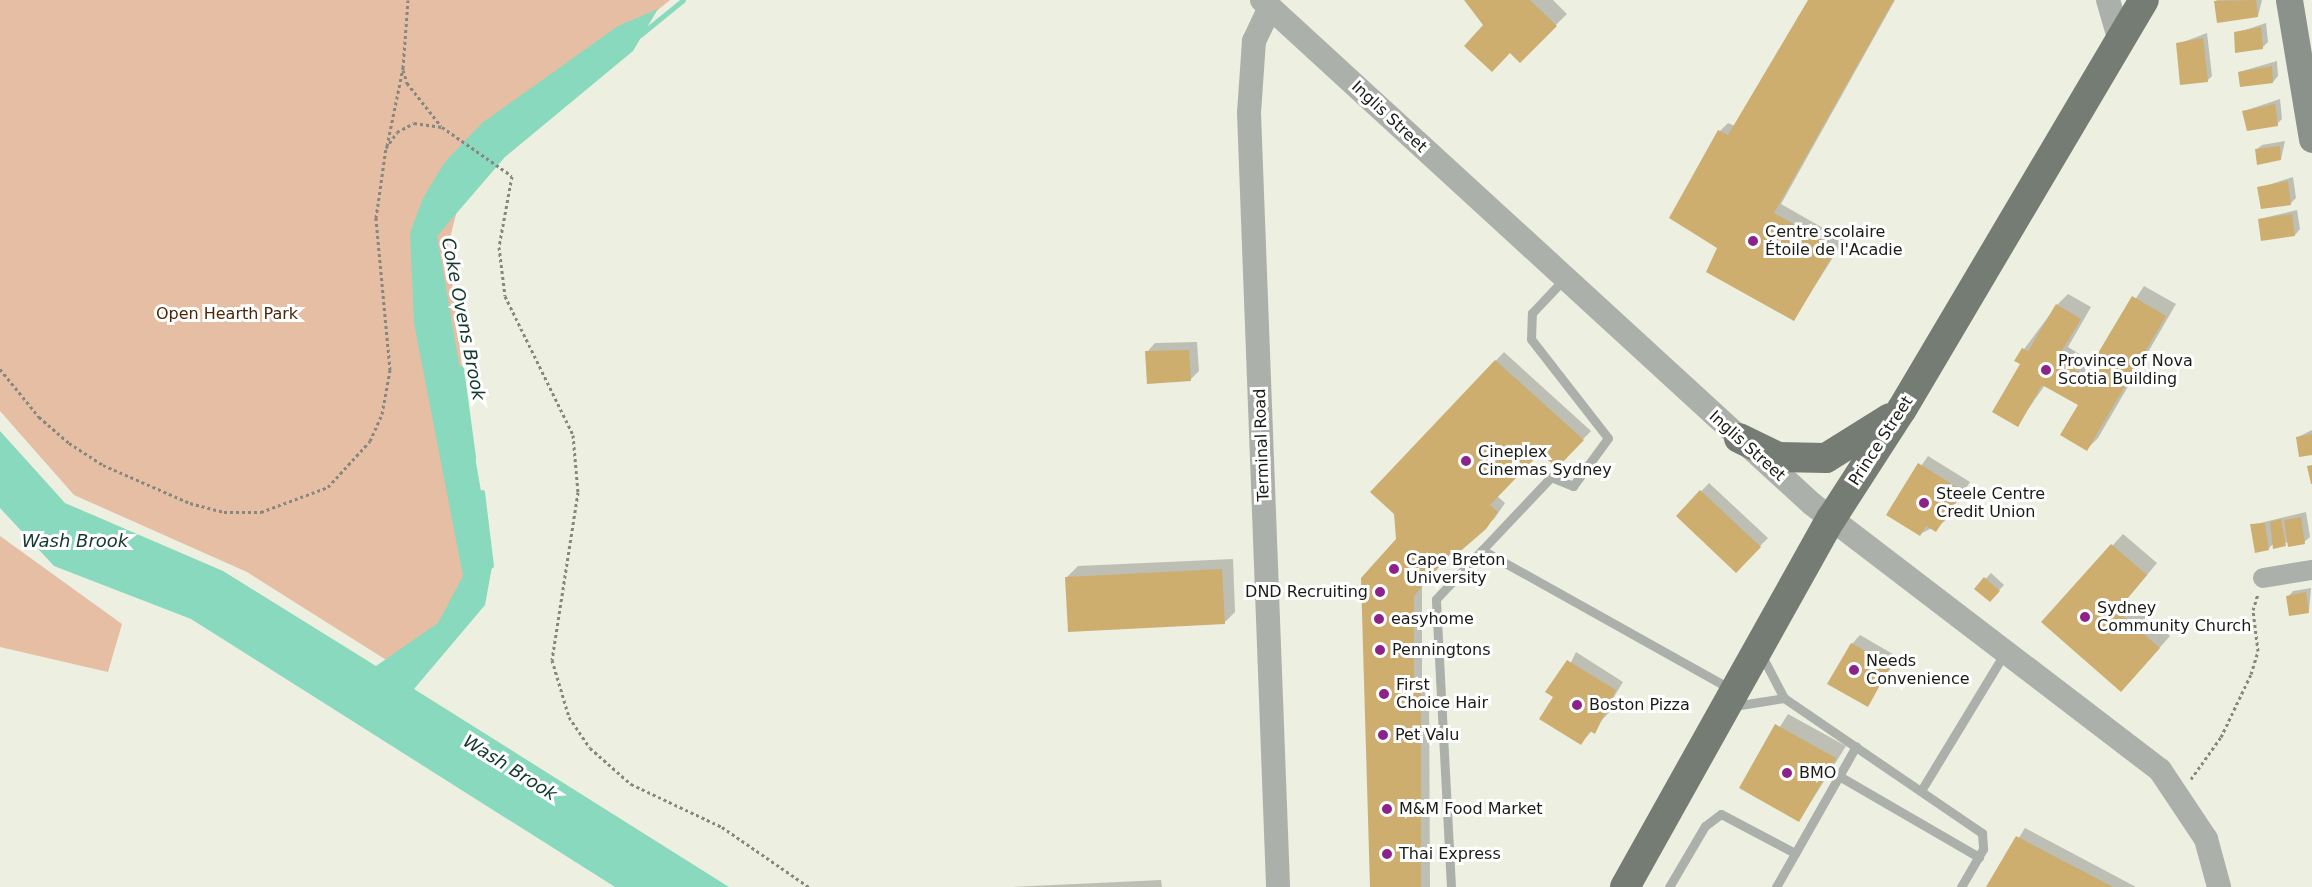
<!DOCTYPE html>
<meta charset="utf-8">
<style>
body{margin:0}
#map{position:relative;width:2312px;height:887px;overflow:hidden;background:#edefe1;font-family:"DejaVu Sans",sans-serif}
div>[style]{position:absolute}
[style*='--x']{left:calc(var(--x)*1px);top:calc(var(--y)*1px);width:calc(var(--w)*1px);rotate:calc(var(--a)*1deg)}
.green>*{inset:0;background:#e5bea4}
.water>*{inset:0;background:#88d9bd}
.shadow>*{inset:0;background:#0003}
.stream>*{height:5px;margin:-2.5px;padding:0 2.5px;transform-origin:2.5px;border-radius:2.5px;background:#88d9bd}
.building>*{inset:0;background:#cdae6f}
.path>*{height:3px;margin-top:-1.5px;transform-origin:0;background:repeating-linear-gradient(90deg,#86877e 0 3px,transparent 0 6px)}
.service>*{height:9px;margin:-4.5px;padding:0 4.5px;transform-origin:4.5px;border-radius:4.5px;background:#acb0ab}
.minor>*{height:20px;margin:-10px;padding:0 10px;transform-origin:10px;border-radius:10px;background:#acb0ab}
.tertiary>*{height:24px;margin:-12px;padding:0 12px;transform-origin:12px;border-radius:12px;background:#acb0ab}
.secondary>*{height:27px;margin:-13.5px;padding:0 13.5px;transform-origin:13.5px;border-radius:13.5px;background:#8b928b}
.primary>*{height:30px;margin:-15px;padding:0 15px;transform-origin:15px;border-radius:15px;background:#757c73}
.dots>*{width:16px;height:16px;translate:-50% -50%;box-sizing:border-box;border:3px solid #fff;border-radius:50%}
span{translate:-50% -50%;white-space:nowrap;text-align:center;line-height:1.15;-webkit-text-stroke:6px #fff;paint-order:stroke}
.street-label{font-size:16px;color:#1b1b17}
.poi-label{font-size:16px;color:#1b1b17}
.left{translate:0 -50%;text-align:left}
.right{translate:-100% -50%;text-align:right}
.park-label{font-size:16px;color:#4c2606}
.water-label{font-size:18px;color:#13382d;font-style:italic}
</style>
<div id="map">
<div class="green">
<i style="clip-path:polygon(0 0,670px 0,491px 146px,466px 175px,448px 246px,484px 557px,448px 622px,391px 663px,247px 572px,74px 495px,0 411px)"></i>
<i style="clip-path:polygon(0 536px,122px 624px,108px 672px,0 647px)"></i>
</div>
<div class="water">
<i style="clip-path:polygon(658px 9px,633px 51px,505px 157px,437px 236px,493px 561px,485px 605px,414px 689px,729px 887px,615px 887px,191px 619px,54px 566px,0 508px,0 431px,65px 503px,223px 571px,376px 666px,438px 623px,463px 576px,414px 323px,410px 233px,423px 198px,445px 162px,482px 123px,618px 26px)"></i>
</div>
<div class="shadow">
<i style="clip-path:polygon(1466px 0,1553px 0,1567px 14px,1520px 60px)"></i>
<i style="clip-path:polygon(1810px 0,1895px 0,1781px 204px,1844px 240px,1794px 319px,1719px 247px,1720px 131px,1728px 123px,1735px 126px)"></i>
<i style="clip-path:polygon(2262px 0,2258px 16px,2215px 2px,2217px 0)"></i>
<i style="clip-path:polygon(2266px 23px,2268px 42px,2262px 48px,2236px 33px)"></i>
<i style="clip-path:polygon(2207px 33px,2212px 76px,2207px 81px,2178px 44px)"></i>
<i style="clip-path:polygon(2277px 61px,2278px 76px,2273px 82px,2239px 72px)"></i>
<i style="clip-path:polygon(2280px 99px,2282px 119px,2277px 124px,2244px 111px)"></i>
<i style="clip-path:polygon(2285px 141px,2281px 159px,2256px 150px,2262px 145px)"></i>
<i style="clip-path:polygon(2293px 177px,2296px 198px,2290px 204px,2259px 188px)"></i>
<i style="clip-path:polygon(2297px 210px,2300px 229px,2295px 235px,2259px 219px)"></i>
<i style="clip-path:polygon(2144px 286px,2176px 304px,2098px 438px,2087px 449px,2080px 405px,2045px 385px,2017px 425px,2022px 363px,2016px 360px,2057px 305px,2068px 294px,2091px 307px,2068px 347px,2094px 363px)"></i>
<i style="clip-path:polygon(1197px 342px,1199px 371px,1191px 379px,1147px 352px,1155px 343px)"></i>
<i style="clip-path:polygon(1504px 352px,1591px 431px,1557px 466px,1540px 451px,1497px 496px,1505px 503px,1494px 519px,1452px 550px,1422px 586px,1422px 677px,1429px 683px,1430px 887px,1372px 887px,1398px 540px,1395px 513px,1372px 492px)"></i>
<i style="clip-path:polygon(2312px 430px,2312px 453px,2298px 437px)"></i>
<i style="clip-path:polygon(1928px 456px,1970px 482px,1944px 522px,1920px 534px,1888px 514px)"></i>
<i style="clip-path:polygon(1709px 483px,1768px 538px,1736px 571px,1678px 516px)"></i>
<i style="clip-path:polygon(2306px 512px,2310px 537px,2304px 542px,2274px 543px,2268px 549px,2252px 525px)"></i>
<i style="clip-path:polygon(2123px 534px,2157px 563px,2127px 599px,2170px 636px,2132px 679px,2043px 622px)"></i>
<i style="clip-path:polygon(1233px 559px,1235px 612px,1224px 623px,1067px 577px,1078px 566px)"></i>
<i style="clip-path:polygon(1991px 573px,2004px 585px,1990px 600px,1976px 589px)"></i>
<i style="clip-path:polygon(2311px 588px,2309px 611px,2288px 597px,2293px 591px)"></i>
<i style="clip-path:polygon(1860px 635px,1898px 657px,1867px 705px,1852px 644px)"></i>
<i style="clip-path:polygon(1576px 652px,1623px 682px,1609px 705px,1613px 708px,1581px 743px,1555px 696px)"></i>
<i style="clip-path:polygon(1788px 714px,1846px 746px,1799px 821px,1741px 788px)"></i>
<i style="clip-path:polygon(2025px 828px,2136px 887px,1988px 887px)"></i>
<i style="clip-path:polygon(1161px 880px,1162px 887px,1012px 887px)"></i>
</div>
<div class="stream">
<i style="--x:640;--y:35;--w:55;--a:-39.1"></i>
<i style="--x:461;--y:368;--w:90;--a:82.3"></i>
<i style="--x:482;--y:492;--w:74;--a:83"></i>
</div>
<div class="building">
<i style="clip-path:polygon(1464px 0,1530px 0,1557px 26px,1520px 63px,1510px 53px,1492px 72px,1464px 46px,1483px 25px)"></i>
<i style="clip-path:polygon(1808px 0,1894px 0,1774px 213px,1837px 248px,1794px 321px,1706px 272px,1717px 248px,1669px 218px,1718px 130px,1728px 135px)"></i>
<i style="clip-path:polygon(2256px 0,2258px 17px,2217px 23px,2214px 1px)"></i>
<i style="clip-path:polygon(2261px 27px,2263px 49px,2235px 53px,2234px 32px)"></i>
<i style="clip-path:polygon(2203px 38px,2208px 82px,2180px 85px,2176px 43px)"></i>
<i style="clip-path:polygon(2272px 66px,2273px 83px,2240px 87px,2238px 72px)"></i>
<i style="clip-path:polygon(2275px 104px,2278px 126px,2247px 131px,2242px 111px)"></i>
<i style="clip-path:polygon(2280px 146px,2281px 160px,2257px 165px,2255px 149px)"></i>
<i style="clip-path:polygon(2288px 181px,2291px 205px,2261px 209px,2257px 187px)"></i>
<i style="clip-path:polygon(2292px 214px,2295px 236px,2261px 241px,2258px 219px)"></i>
<i style="clip-path:polygon(2132px 296px,2166px 316px,2087px 451px,2060px 435px,2078px 405px,2042px 385px,2018px 427px,1992px 412px,2020px 364px,2014px 361px,2022px 348px,2028px 351px,2056px 304px,2081px 319px,2057px 359px,2085px 375px)"></i>
<i style="clip-path:polygon(1189px 350px,1191px 381px,1147px 384px,1145px 351px)"></i>
<i style="clip-path:polygon(1495px 360px,1584px 440px,1557px 468px,1540px 453px,1490px 505px,1498px 512px,1486px 529px,1456px 555px,1452px 552px,1414px 596px,1414px 686px,1421px 691px,1421px 887px,1370px 887px,1361px 578px,1396px 539px,1394px 514px,1370px 492px)"></i>
<i style="clip-path:polygon(2312px 434px,2312px 455px,2299px 457px,2296px 437px)"></i>
<i style="clip-path:polygon(1918px 463px,1963px 491px,1936px 532px,1926px 526px,1920px 536px,1886px 515px)"></i>
<i style="clip-path:polygon(2312px 465px,2312px 484px,2311px 484px,2307px 466px)"></i>
<i style="clip-path:polygon(1700px 490px,1761px 547px,1736px 573px,1676px 516px)"></i>
<i style="clip-path:polygon(2301px 517px,2305px 544px,2288px 547px,2284px 520px)"></i>
<i style="clip-path:polygon(2281px 519px,2286px 546px,2273px 549px,2270px 522px)"></i>
<i style="clip-path:polygon(2265px 523px,2269px 550px,2255px 553px,2250px 524px)"></i>
<i style="clip-path:polygon(2111px 544px,2147px 575px,2117px 611px,2160px 648px,2121px 692px,2041px 622px)"></i>
<i style="clip-path:polygon(1222px 569px,1225px 624px,1068px 632px,1065px 577px)"></i>
<i style="clip-path:polygon(1984px 577px,2000px 591px,1990px 602px,1974px 589px)"></i>
<i style="clip-path:polygon(2306px 592px,2309px 613px,2289px 616px,2286px 596px)"></i>
<i style="clip-path:polygon(1851px 643px,1891px 665px,1868px 707px,1827px 684px)"></i>
<i style="clip-path:polygon(1567px 660px,1616px 690px,1595px 734px,1590px 731px,1581px 745px,1539px 719px,1553px 697px,1545px 692px)"></i>
<i style="clip-path:polygon(1775px 724px,1836px 758px,1799px 822px,1739px 788px)"></i>
<i style="clip-path:polygon(2016px 836px,2113px 887px,1986px 887px)"></i>
</div>
<div class="path">
<i style="--x:403;--y:70;--w:14;--a:73"></i>
<i style="--x:407;--y:83;--w:55;--a:51.7"></i>
<i style="--x:387;--y:146;--w:80;--a:-78.4"></i>
<i style="--x:403;--y:68;--w:68;--a:-85.8"></i>
<i style="--x:0;--y:369;--w:62;--a:50.9"></i>
<i style="--x:39;--y:417;--w:40;--a:41"></i>
<i style="--x:69;--y:443;--w:40;--a:32.9"></i>
<i style="--x:103;--y:465;--w:95;--a:23.6"></i>
<i style="--x:190;--y:503;--w:35;--a:15"></i>
<i style="--x:224;--y:512;--w:37;--a:0"></i>
<i style="--x:261;--y:512;--w:72;--a:-20.5"></i>
<i style="--x:328;--y:487;--w:62;--a:-47.6"></i>
<i style="--x:370;--y:441;--w:30;--a:-66"></i>
<i style="--x:382;--y:414;--w:45;--a:-79.7"></i>
<i style="--x:390;--y:370;--w:153;--a:-95.3"></i>
<i style="--x:376;--y:218;--w:71;--a:-81.9"></i>
<i style="--x:386;--y:148;--w:19;--a:-55"></i>
<i style="--x:397;--y:132;--w:19;--a:-28"></i>
<i style="--x:414;--y:123;--w:28;--a:8"></i>
<i style="--x:442;--y:127;--w:85;--a:35"></i>
<i style="--x:512;--y:176;--w:72;--a:100.4"></i>
<i style="--x:499;--y:247;--w:49;--a:83"></i>
<i style="--x:505;--y:296;--w:155;--a:63.9"></i>
<i style="--x:573;--y:435;--w:57;--a:85"></i>
<i style="--x:578;--y:492;--w:170;--a:98.8"></i>
<i style="--x:552;--y:660;--w:59;--a:73.4"></i>
<i style="--x:569;--y:717;--w:37;--a:56"></i>
<i style="--x:590;--y:748;--w:55;--a:41.3"></i>
<i style="--x:631;--y:784;--w:101;--a:25.3"></i>
<i style="--x:722;--y:827;--w:106;--a:34.6"></i>
<i style="--x:2191;--y:779;--w:52;--a:-54.5"></i>
<i style="--x:2221;--y:737;--w:70;--a:-64.5"></i>
<i style="--x:2251;--y:674;--w:24;--a:-73"></i>
<i style="--x:2258;--y:651;--w:41;--a:-97"></i>
<i style="--x:2253;--y:610;--w:17;--a:-73"></i>
</div>
<div class="service">
<i style="--x:1482;--y:550;--w:100;--a:-46.6"></i>
<i style="--x:1551;--y:477;--w:24;--a:22"></i>
<i style="--x:1573;--y:486;--w:59;--a:-53.9"></i>
<i style="--x:1608;--y:438;--w:125;--a:-127.9"></i>
<i style="--x:1531;--y:339;--w:26;--a:-88"></i>
<i style="--x:1532;--y:313;--w:47;--a:-46.7"></i>
<i style="--x:1762;--y:656;--w:47;--a:62.4"></i>
<i style="--x:1784;--y:698;--w:240;--a:34.3"></i>
<i style="--x:1982;--y:833;--w:16;--a:86"></i>
<i style="--x:1983;--y:849;--w:44;--a:120.1"></i>
<i style="--x:1734;--y:706;--w:51;--a:-9.1"></i>
<i style="--x:1839;--y:776;--w:162;--a:30.1"></i>
<i style="--x:1922;--y:789;--w:156;--a:-58.7"></i>
<i style="--x:1451;--y:887;--w:288;--a:-93"></i>
<i style="--x:1436;--y:599;--w:67;--a:-46.8"></i>
<i style="--x:1482;--y:550;--w:287;--a:29.2"></i>
<i style="--x:1669;--y:887;--w:71;--a:-59.5"></i>
<i style="--x:1705;--y:826;--w:20;--a:-37"></i>
<i style="--x:1721;--y:814;--w:84;--a:27.8"></i>
<i style="--x:1776;--y:887;--w:162;--a:-60.4"></i>
</div>
<div class="minor">
<i style="--x:2263;--y:578;--w:50;--a:-9.3"></i>
</div>
<div class="tertiary">
<i style="--x:1262;--y:0;--w:746;--a:42.5"></i>
<i style="--x:1812;--y:504;--w:438;--a:37.4"></i>
<i style="--x:2160;--y:770;--w:83;--a:56.3"></i>
<i style="--x:2206;--y:839;--w:50;--a:74.8"></i>
<i style="--x:2108;--y:0;--w:43;--a:73.7"></i>
<i style="--x:1270;--y:7;--w:38;--a:115"></i>
<i style="--x:1254;--y:41;--w:72;--a:94"></i>
<i style="--x:1249;--y:113;--w:775;--a:87.85"></i>
</div>
<div class="secondary">
<i style="--x:2289;--y:0;--w:141;--a:80.6"></i>
</div>
<div class="primary">
<i style="--x:1739;--y:438;--w:43;--a:26"></i>
<i style="--x:1778;--y:457;--w:48;--a:1.2"></i>
<i style="--x:1826;--y:458;--w:75;--a:-32"></i>
<i style="--x:1625;--y:887;--w:422;--a:-60.8"></i>
<i style="--x:1831;--y:519;--w:131;--a:-57.2"></i>
<i style="--x:1902;--y:409;--w:475;--a:-59.4"></i>
</div>
<div class="dots">
<i style="left:1753px;top:241px;background:#8c2388"></i>
<i style="left:2046px;top:370px;background:#8c2388"></i>
<i style="left:1466px;top:461px;background:#8c2388"></i>
<i style="left:1924px;top:503px;background:#8c2388"></i>
<i style="left:1394px;top:569px;background:#8c2388"></i>
<i style="left:1380px;top:592px;background:#8c2388"></i>
<i style="left:2085px;top:617px;background:#8c2388"></i>
<i style="left:1379px;top:619px;background:#8c2388"></i>
<i style="left:1380px;top:650px;background:#8c2388"></i>
<i style="left:1854px;top:670px;background:#8c2388"></i>
<i style="left:1384px;top:694px;background:#8c2388"></i>
<i style="left:1577px;top:705px;background:#8c2388"></i>
<i style="left:1383px;top:735px;background:#8c2388"></i>
<i style="left:1787px;top:773px;background:#8c2388"></i>
<i style="left:1387px;top:809px;background:#8c2388"></i>
<i style="left:1387px;top:854px;background:#8c2388"></i>
</div>
<div class="street-label">
<span style="left:1389px;top:117px;rotate:43deg">Inglis Street</span>
<span style="left:1881px;top:441px;rotate:-57deg">Prince Street</span>
<span style="left:1262px;top:445px;rotate:-92deg">Terminal Road</span>
<span style="left:1747px;top:446px;rotate:42deg">Inglis Street</span>
</div>
<div class="poi-label">
<span class="left" style="left:1765px;top:241px">Centre scolaire<br>Étoile de l'Acadie</span>
<span class="left" style="left:2058px;top:370px">Province of Nova<br>Scotia Building</span>
<span class="left" style="left:1478px;top:461px">Cineplex<br>Cinemas Sydney</span>
<span class="left" style="left:1936px;top:503px">Steele Centre<br>Credit Union</span>
<span class="left" style="left:1406px;top:569px">Cape Breton<br>University</span>
<span class="right" style="left:1368px;top:592px">DND Recruiting</span>
<span class="left" style="left:2097px;top:617px">Sydney<br>Community Church</span>
<span class="left" style="left:1391px;top:619px">easyhome</span>
<span class="left" style="left:1392px;top:650px">Penningtons</span>
<span class="left" style="left:1866px;top:670px">Needs<br>Convenience</span>
<span class="left" style="left:1396px;top:694px">First<br>Choice Hair</span>
<span class="left" style="left:1589px;top:705px">Boston Pizza</span>
<span class="left" style="left:1395px;top:735px">Pet Valu</span>
<span class="left" style="left:1799px;top:773px">BMO</span>
<span class="left" style="left:1399px;top:809px">M&amp;M Food Market</span>
<span class="left" style="left:1399px;top:854px">Thai Express</span>
</div>
<div class="park-label">
<span style="left:227px;top:314px">Open Hearth Park</span>
</div>
<div class="water-label">
<span style="left:463px;top:319px;rotate:79deg">Coke Ovens Brook</span>
<span style="left:75px;top:541px">Wash Brook</span>
<span style="left:510px;top:768px;rotate:32deg">Wash Brook</span>
</div>
</div>
